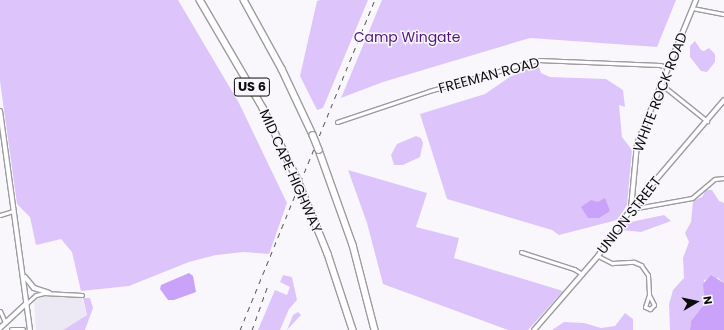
<!DOCTYPE html>
<style>
body{margin:0}
#map{position:relative;width:724px;height:330px;overflow:hidden;background:#f9f7fc;font-family:Poppins,sans-serif}
div>[style]{position:absolute}
[style*='--x']{left:calc(var(--x)*1px);top:calc(var(--y)*1px);width:calc(var(--w)*1px);rotate:calc(var(--a)*1deg)}
.built>*{inset:0;background:#ede9f4}
.green>*{inset:0;background:#ddc5fb}
.water>*{inset:0;background:#cba2fa}
.roads{filter:drop-shadow(1px 0 #9c9b9f) drop-shadow(-1px 0 #9c9b9f) drop-shadow(0 1px #9c9b9f) drop-shadow(0 -1px #9c9b9f)}
.minor>*{height:3px;margin:-1.5px;padding:0 1.5px;transform-origin:1.5px;border-radius:1.5px;background:#fff}
.tertiary>*{height:3.5px;margin:-1.75px;padding:0 1.75px;transform-origin:1.75px;border-radius:1.75px;background:#fff}
.secondary>*{height:4px;margin:-2px;padding:0 2px;transform-origin:2px;border-radius:2px;background:#fff}
.motorway>*{height:5.5px;margin:-2.75px;padding:0 2.75px;transform-origin:2.75px;border-radius:2.75px;background:#fff}
.rail>*{height:1px;margin-top:-0.5px;transform-origin:0;background:repeating-linear-gradient(90deg,#605f61 0 5px,transparent 0 10px)}
.bridges{filter:drop-shadow(1px 0 #9c9b9f) drop-shadow(-1px 0 #9c9b9f) drop-shadow(0 1px #9c9b9f) drop-shadow(0 -1px #9c9b9f)}
.motorway-bridge>*{height:5.5px;margin:-2.75px;padding:0 2.75px;transform-origin:2.75px;border-radius:2.75px;background:#fff}
span{translate:-50% -50%;white-space:nowrap;text-align:center;line-height:1.15;-webkit-text-stroke:3px #f9f7fc;paint-order:stroke}
.shield-label span{padding:1px 3px;background:#f9f7fc;border:1px solid;border-radius:3px;-webkit-text-stroke-width:0}
.shield-label{font-size:13px;color:#0c0c0d;font-weight:700}
.park-label{font-size:14px;color:#50157c}
.street-label{font-size:14px;color:#0c0c0d}
.north{position:absolute;left:676px;top:282px;width:40px;height:40px;-webkit-text-stroke:3px #f9f7fc;paint-order:stroke;rotate:81deg;font-size:11px;font-weight:700;line-height:16px;text-align:center;color:#0c0c0d}
.north::after{content:'';display:block;margin:auto;width:14px;height:18px;background:#0c0c0d;clip-path:polygon(50% 0,100% 100%,50% 72%,0 100%)}
</style>
<div id="map">
<div class="built">
<i style="clip-path:polygon(44px 295px,82px 298px,87px 315px,63px 330px,36px 330px,34px 302px)"></i>
</div>
<div class="green">
<i style="clip-path:polygon(0 0,178px 0,239px 103px,287px 203px,269px 254px,244px 252px,216px 255px,189px 262px,129px 286px,81px 291px,72px 252px,61px 239px,36px 245px,30px 217px,17px 204px,0 81px)"></i>
<i style="clip-path:polygon(320px 0,368px 0,323px 108px,317px 110px,300px 76px,317px 1px)"></i>
<i style="clip-path:polygon(382px 0,676px 0,657px 47px,530px 38px,383px 82px,341px 98px)"></i>
<i style="clip-path:polygon(695px 41px,701px 50px,704px 51px,709px 48px,715px 54px,715px 62px,707px 72px,701px 71px,690px 57px,690px 46px)"></i>
<i style="clip-path:polygon(532px 66px,539px 67px,541px 73px,550px 77px,606px 79px,623px 90px,625px 107px,619px 105px,622px 137px,632px 150px,627px 205px,617px 220px,559px 235px,552px 230px,447px 199px,420px 114px,485px 94px,511px 76px)"></i>
<i style="clip-path:polygon(416px 136px,421px 138px,423px 143px,420px 157px,403px 165px,394px 165px,391px 155px,397px 144px)"></i>
<i style="clip-path:polygon(348px 170px,427px 193px,416px 227px,459px 238px,454px 258px,563px 291px,528px 330px,508px 330px,383px 284px,367px 223px)"></i>
<i style="clip-path:polygon(706px 190px,712px 190px,719px 201px,724px 203px,724px 283px,718px 278px,704px 280px,705px 303px,691px 321px,690px 330px,670px 330px,669px 304px,673px 290px,684px 278px,683px 258px,689px 242px,685px 233px,691px 222px,693px 201px,702px 197px)"></i>
<i style="clip-path:polygon(664px 215px,671px 221px,641px 232px,622px 230px,626px 223px)"></i>
<i style="clip-path:polygon(283px 275px,292px 277px,297px 300px,289px 309px,280px 330px,258px 330px,275px 290px,287px 295px,290px 287px,280px 282px)"></i>
<i style="clip-path:polygon(83px 298px,90px 298px,93px 308px,85px 330px,63px 330px,87px 315px)"></i>
<i style="clip-path:polygon(298px 312px,301px 315px,287px 330px,293px 315px)"></i>
<i style="clip-path:polygon(625px 313px,633px 319px,633px 330px,552px 330px,564px 322px,584px 323px,601px 328px,615px 326px)"></i>
</div>
<div class="water">
<i style="clip-path:polygon(605px 198px,610px 211px,599px 218px,588px 218px,581px 207px,591px 200px,598px 202px)"></i>
<i style="clip-path:polygon(189px 273px,193px 276px,196px 292px,174px 300px,168px 300px,160px 289px,161px 285px)"></i>
<i style="clip-path:polygon(711px 275px,724px 283px,724px 330px,690px 330px,691px 321px,705px 303px,703px 284px)"></i>
</div>
<div class="roads">
<div class="minor">
<i style="--x:692;--y:8;--w:33;--a:11"></i>
<i style="--x:662;--y:85;--w:58;--a:38.7"></i>
<i style="--x:337;--y:122;--w:97;--a:-18.6"></i>
<i style="--x:429;--y:91;--w:113;--a:-15.9"></i>
<i style="--x:538;--y:60;--w:122;--a:2.3"></i>
<i style="--x:660;--y:65;--w:9;--a:18"></i>
<i style="--x:631;--y:209;--w:62;--a:-10.2"></i>
<i style="--x:692;--y:198;--w:30;--a:-40"></i>
<i style="--x:715;--y:179;--w:9;--a:-6"></i>
<i style="--x:0;--y:215;--w:14;--a:-17"></i>
<i style="--x:521;--y:252;--w:56;--a:17.8"></i>
<i style="--x:574;--y:269;--w:9;--a:32"></i>
<i style="--x:598;--y:256;--w:16;--a:27"></i>
<i style="--x:612;--y:263;--w:22;--a:-3"></i>
<i style="--x:634;--y:262;--w:8;--a:23"></i>
<i style="--x:641;--y:265;--w:12;--a:55"></i>
<i style="--x:648;--y:275;--w:20;--a:87"></i>
<i style="--x:649;--y:295;--w:11;--a:63"></i>
<i style="--x:654;--y:305;--w:6;--a:135"></i>
<i style="--x:650;--y:309;--w:5;--a:-158"></i>
<i style="--x:645;--y:307;--w:13;--a:-72"></i>
<i style="--x:27;--y:303;--w:12;--a:-42"></i>
<i style="--x:36;--y:295;--w:8;--a:-14"></i>
<i style="--x:44;--y:293;--w:38;--a:3"></i>
<i style="--x:0;--y:311;--w:12;--a:66"></i>
</div>
<div class="tertiary">
<i style="--x:631;--y:209;--w:65;--a:-84.7"></i>
<i style="--x:637;--y:144;--w:156;--a:-67.7"></i>
</div>
<div class="secondary">
<i style="--x:0;--y:111;--w:221;--a:82.2"></i>
<i style="--x:25;--y:277;--w:14;--a:51"></i>
<i style="--x:34;--y:288;--w:16;--a:18"></i>
<i style="--x:0;--y:328;--w:37;--a:-43"></i>
<i style="--x:12;--y:330;--w:11;--a:0"></i>
<i style="--x:534;--y:330;--w:98;--a:-49.1"></i>
<i style="--x:598;--y:256;--w:57;--a:-54.9"></i>
<i style="--x:631;--y:209;--w:143;--a:-49.5"></i>
</div>
<div class="motorway">
<i style="--x:200;--y:0;--w:125;--a:59.7"></i>
<i style="--x:263;--y:108;--w:78;--a:64.1"></i>
<i style="--x:244;--y:0;--w:79;--a:61.2"></i>
<i style="--x:282;--y:69;--w:73;--a:64.8"></i>
<i style="--x:319;--y:150;--w:101;--a:70.3"></i>
<i style="--x:353;--y:245;--w:88;--a:75.5"></i>
<i style="--x:302;--y:190;--w:69;--a:67.9"></i>
<i style="--x:328;--y:254;--w:80;--a:71.8"></i>
</div>
</div>
<div class="rail">
<i style="--x:240;--y:330;--w:357;--a:-67.8"></i>
<i style="--x:252;--y:330;--w:48;--a:-70.4"></i>
</div>
<div class="bridges">
<div class="motorway-bridge">
<i style="--x:313;--y:135;--w:16;--a:68"></i>
<i style="--x:297;--y:178;--w:13;--a:67"></i>
</div>
</div>
<div class="shield-label">
<span style="left:252px;top:87px">US 6</span>
</div>
<div class="park-label">
<span style="left:407px;top:37px">Camp Wingate</span>
</div>
<div class="street-label">
<span style="left:489px;top:75px;rotate:-15deg">FREEMAN ROAD</span>
<span style="left:660px;top:92px;rotate:-69deg">WHITE ROCK ROAD</span>
<span style="left:291px;top:171px;rotate:66deg">MID CAPE HIGHWAY</span>
<span style="left:629px;top:215px;rotate:-52deg">UNION STREET</span>
</div>
<div class="north">N</div>
</div>
